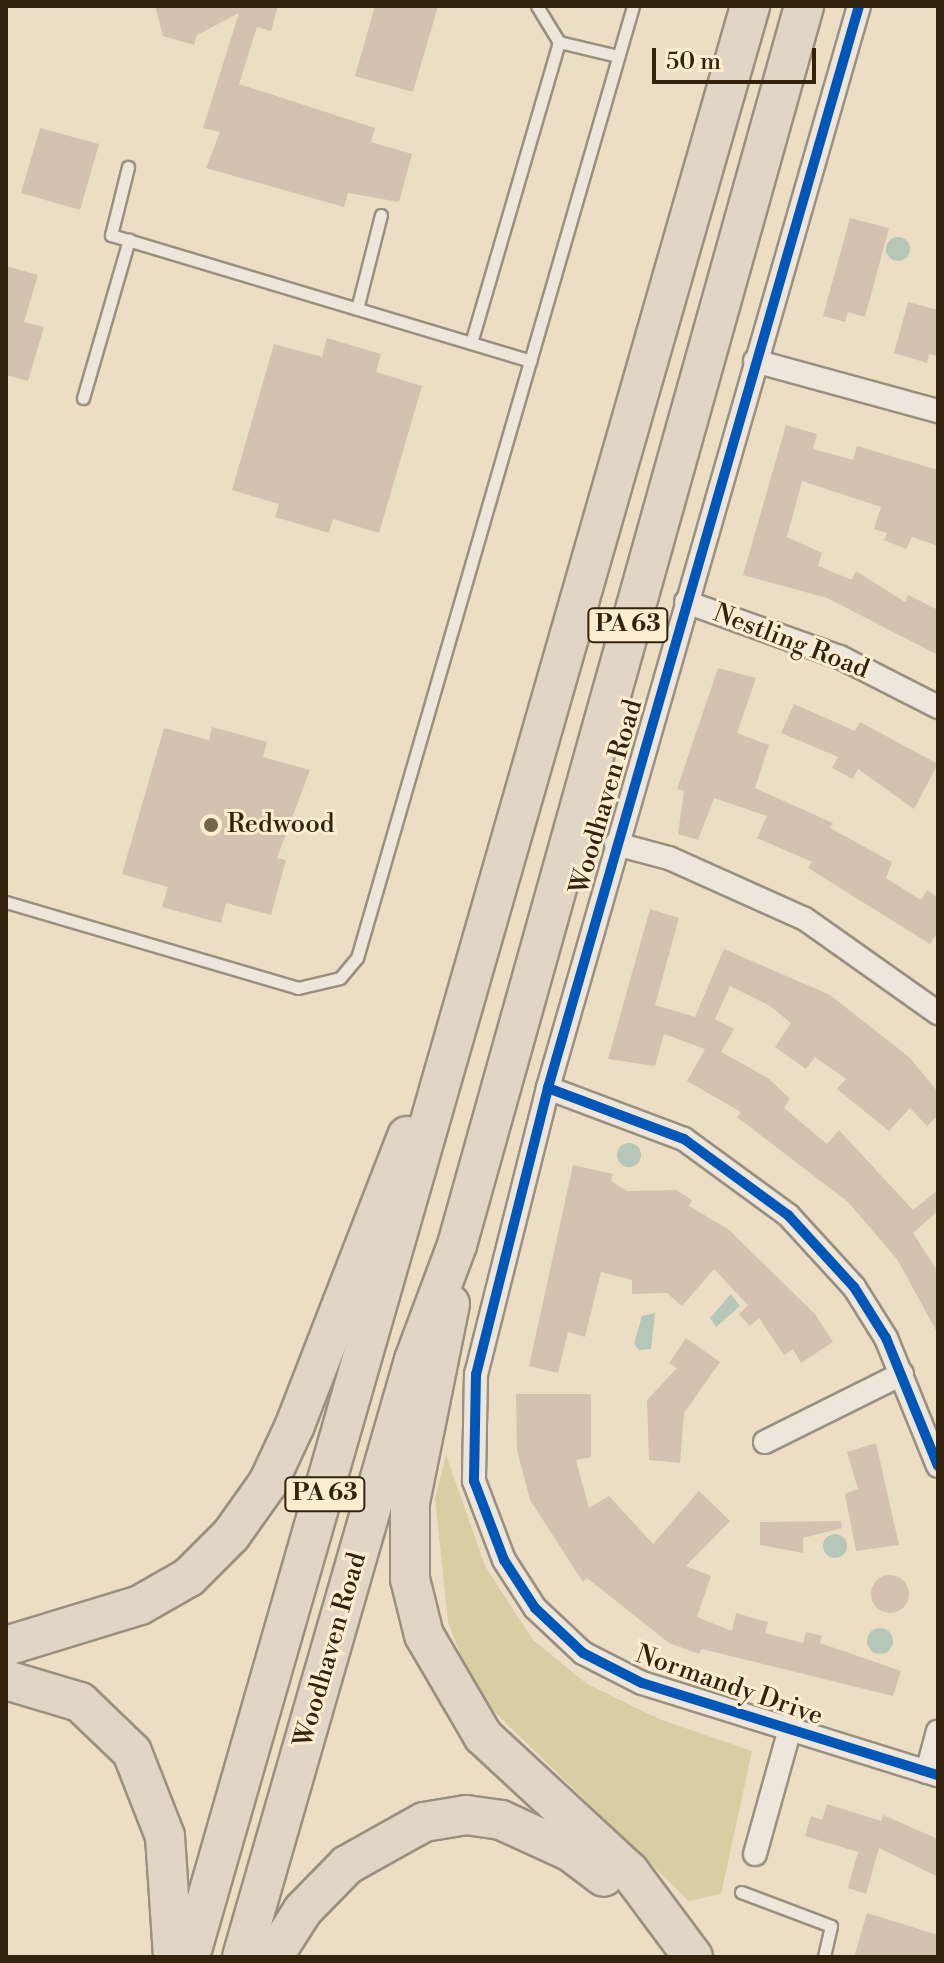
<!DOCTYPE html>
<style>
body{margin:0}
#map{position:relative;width:944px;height:1963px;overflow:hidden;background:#ecdec5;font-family:"Libre Bodoni",serif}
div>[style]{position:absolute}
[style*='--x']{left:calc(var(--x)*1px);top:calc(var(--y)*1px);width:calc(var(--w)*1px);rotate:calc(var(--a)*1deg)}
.green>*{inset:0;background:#d7cea4}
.water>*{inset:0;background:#b6c7b8}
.round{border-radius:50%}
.building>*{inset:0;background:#d4c1b0}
.roads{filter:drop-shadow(2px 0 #9a9080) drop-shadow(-2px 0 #9a9080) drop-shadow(0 2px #9a9080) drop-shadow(0 -2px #9a9080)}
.service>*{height:11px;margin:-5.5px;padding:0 5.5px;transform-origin:5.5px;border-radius:5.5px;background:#eee6da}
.minor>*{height:22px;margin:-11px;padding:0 11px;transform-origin:11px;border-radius:11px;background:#eee6da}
.motorway>*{height:38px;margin:-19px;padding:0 19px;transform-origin:19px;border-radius:19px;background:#e1d6c5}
.cycleway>*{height:10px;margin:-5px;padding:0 5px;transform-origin:5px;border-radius:5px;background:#0057b8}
.dots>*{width:22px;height:22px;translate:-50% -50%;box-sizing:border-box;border:4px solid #fcecd0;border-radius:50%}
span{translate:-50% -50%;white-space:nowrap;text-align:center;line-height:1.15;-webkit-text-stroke:6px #fcecd0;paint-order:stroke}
.shield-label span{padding:2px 6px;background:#fcecd0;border:2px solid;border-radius:6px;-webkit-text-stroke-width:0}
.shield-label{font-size:24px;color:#33220e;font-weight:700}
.street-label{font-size:26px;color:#33220e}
.poi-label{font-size:26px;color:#33220e}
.left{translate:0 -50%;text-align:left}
.frame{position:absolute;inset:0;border:8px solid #33220e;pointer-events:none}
.scale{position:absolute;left:652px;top:48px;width:164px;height:36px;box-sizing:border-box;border:4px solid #33220e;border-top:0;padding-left:10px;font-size:24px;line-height:28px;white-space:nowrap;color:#33220e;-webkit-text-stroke:6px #fcecd0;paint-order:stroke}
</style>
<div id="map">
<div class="green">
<i style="clip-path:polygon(446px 1455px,485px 1566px,533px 1640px,587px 1684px,659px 1719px,752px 1751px,721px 1894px,689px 1901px,476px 1694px,448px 1622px,435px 1498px)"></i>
</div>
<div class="water">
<i class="round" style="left:886px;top:237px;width:24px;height:24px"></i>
<i class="round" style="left:617px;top:1143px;width:24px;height:24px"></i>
<i style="clip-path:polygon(731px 1294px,740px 1306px,716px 1327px,710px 1318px)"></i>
<i style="clip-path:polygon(655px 1313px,651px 1349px,639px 1350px,634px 1344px,642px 1316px)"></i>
<i class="round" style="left:823px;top:1534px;width:24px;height:24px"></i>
<i class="round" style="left:867px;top:1628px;width:26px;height:26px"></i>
</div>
<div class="building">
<i style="clip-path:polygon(155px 6px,278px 6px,271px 31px,257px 27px,239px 84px,375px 128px,371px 142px,412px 154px,399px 202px,348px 193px,344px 207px,206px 168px,220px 132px,203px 128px,239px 13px,197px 35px,194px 45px,163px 36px)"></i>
<i style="clip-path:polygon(375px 6px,438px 6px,413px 92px,355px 76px)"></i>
<i style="clip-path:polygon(40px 128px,99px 144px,80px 210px,21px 193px)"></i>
<i style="clip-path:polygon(850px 218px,889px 228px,865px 317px,848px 312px,845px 322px,823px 316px)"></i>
<i style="clip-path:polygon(6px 266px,38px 275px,24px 322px,44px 327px,28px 381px,6px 375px)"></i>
<i style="clip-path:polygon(908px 302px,938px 310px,938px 356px,929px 354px,927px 363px,894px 353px)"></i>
<i style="clip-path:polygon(327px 338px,381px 354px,376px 372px,422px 386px,379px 533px,333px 519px,329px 533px,275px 517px,279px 504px,232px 490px,274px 344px,322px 357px)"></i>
<i style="clip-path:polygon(786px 425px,817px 434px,813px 449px,853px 460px,857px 446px,938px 470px,938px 546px,912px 537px,906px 549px,884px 540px,887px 533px,874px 529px,881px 507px,802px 481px,787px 537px,822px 553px,818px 566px,852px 580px,856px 571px,905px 602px,908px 595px,938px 610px,938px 655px,827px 598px,743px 575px)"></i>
<i style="clip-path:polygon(718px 668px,756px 678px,737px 733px,769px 745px,755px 788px,833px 823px,830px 828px,892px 862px,886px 878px,921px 900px,927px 890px,938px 898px,938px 932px,930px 944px,808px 868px,812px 862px,757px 838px,767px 816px,714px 798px,698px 840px,678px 834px,684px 791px,677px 789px)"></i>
<i style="clip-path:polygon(794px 704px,855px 731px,860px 722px,938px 764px,914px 809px,858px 769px,853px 779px,832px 768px,838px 757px,781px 733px)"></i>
<i style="clip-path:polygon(212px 727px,267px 742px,263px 757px,310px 770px,277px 858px,286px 860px,271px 915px,226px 903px,221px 923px,162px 907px,168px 887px,122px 874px,164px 728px,209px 740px)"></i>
<i style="clip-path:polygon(650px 909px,679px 918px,655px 1005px,695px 1017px,724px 949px,830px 995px,909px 1057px,938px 1092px,938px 1115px,927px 1126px,910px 1108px,889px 1131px,837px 1089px,846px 1079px,815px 1057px,806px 1069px,775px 1047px,791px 1023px,770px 1006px,730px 986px,715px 1019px,734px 1029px,721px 1052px,768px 1078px,790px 1099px,784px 1108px,827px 1144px,839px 1130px,913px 1210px,938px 1190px,938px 1211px,913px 1233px,938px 1272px,938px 1334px,897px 1259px,848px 1202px,737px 1117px,741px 1112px,687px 1081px,705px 1049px,664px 1034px,655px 1066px,608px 1059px)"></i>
<i style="clip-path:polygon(573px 1165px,613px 1174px,611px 1181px,627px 1191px,676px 1190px,692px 1200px,689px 1206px,728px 1229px,815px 1314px,833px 1342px,801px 1363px,793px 1349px,784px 1355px,759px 1318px,750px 1326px,739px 1314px,748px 1305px,714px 1269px,682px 1306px,667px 1293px,632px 1294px,632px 1280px,601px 1272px,585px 1337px,568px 1332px,558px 1373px,529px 1366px)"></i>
<i style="clip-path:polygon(686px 1338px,720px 1362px,684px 1413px,680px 1463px,649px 1460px,647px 1400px,677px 1368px,669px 1363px)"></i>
<i style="clip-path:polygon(516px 1394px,591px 1394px,591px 1457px,576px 1460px,589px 1508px,609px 1496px,653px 1544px,699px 1491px,730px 1521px,686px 1566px,711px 1576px,697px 1617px,732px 1631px,736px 1613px,768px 1622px,765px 1633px,803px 1643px,806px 1632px,822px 1636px,820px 1643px,901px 1671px,893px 1696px,702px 1649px,699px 1654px,669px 1643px,587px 1578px,583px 1582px,530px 1500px,517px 1450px)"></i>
<i style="clip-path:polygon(876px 1443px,899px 1545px,856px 1551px,845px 1494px,858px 1489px,847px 1452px)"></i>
<i style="clip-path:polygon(841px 1521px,842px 1528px,803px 1538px,803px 1553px,760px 1545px,760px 1522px)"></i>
<i class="round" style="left:871px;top:1575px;width:38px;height:38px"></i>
<i style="clip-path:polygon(827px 1804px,881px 1821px,883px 1815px,938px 1839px,938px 1877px,879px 1848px,866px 1894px,848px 1888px,858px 1852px,805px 1836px,811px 1816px,822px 1820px)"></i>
<i style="clip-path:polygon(867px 1913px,938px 1935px,938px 1957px,854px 1957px)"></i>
</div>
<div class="roads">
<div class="service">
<i style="--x:537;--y:6;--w:42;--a:58.6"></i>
<i style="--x:559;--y:42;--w:61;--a:13.3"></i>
<i style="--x:128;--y:167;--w:70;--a:104"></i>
<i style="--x:111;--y:235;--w:438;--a:16.7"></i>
<i style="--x:357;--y:309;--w:97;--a:-75.7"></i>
<i style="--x:471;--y:343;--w:314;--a:-73.7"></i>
<i style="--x:83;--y:398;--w:165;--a:-73.8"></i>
<i style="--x:6;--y:902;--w:304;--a:16.4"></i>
<i style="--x:298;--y:988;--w:43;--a:-13.4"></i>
<i style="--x:340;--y:978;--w:26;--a:-50"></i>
<i style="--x:357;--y:958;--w:991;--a:-73.83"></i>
<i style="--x:741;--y:1892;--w:96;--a:20.7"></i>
<i style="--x:831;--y:1926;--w:32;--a:103"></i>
</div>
<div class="minor">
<i style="--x:859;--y:6;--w:1126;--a:106.04"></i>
<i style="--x:548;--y:1088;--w:295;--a:104.1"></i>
<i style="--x:476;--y:1374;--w:107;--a:91.1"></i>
<i style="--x:474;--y:1481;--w:85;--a:69.2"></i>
<i style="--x:504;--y:1560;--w:57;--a:57.1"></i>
<i style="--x:535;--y:1608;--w:66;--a:43.2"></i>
<i style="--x:583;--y:1653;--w:66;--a:27"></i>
<i style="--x:642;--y:1683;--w:310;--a:17.3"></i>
<i style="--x:755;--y:361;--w:190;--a:15.3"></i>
<i style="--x:686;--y:602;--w:164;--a:19.7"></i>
<i style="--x:840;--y:657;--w:110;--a:27"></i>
<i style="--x:616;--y:844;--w:55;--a:14.8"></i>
<i style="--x:669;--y:858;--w:149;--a:24.2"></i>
<i style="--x:805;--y:919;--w:163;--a:35.3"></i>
<i style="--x:548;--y:1088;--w:145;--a:20.6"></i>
<i style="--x:684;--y:1139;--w:129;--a:36.2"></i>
<i style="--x:788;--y:1215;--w:98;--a:47.5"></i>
<i style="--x:854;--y:1287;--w:60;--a:57.9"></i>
<i style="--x:886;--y:1338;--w:138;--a:67.9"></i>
<i style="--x:765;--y:1442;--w:153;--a:-26.4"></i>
<i style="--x:927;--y:1772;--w:42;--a:-75"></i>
<i style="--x:755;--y:1854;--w:127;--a:-74.4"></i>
</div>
<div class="motorway">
<i style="--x:450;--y:1304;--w:203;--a:101.4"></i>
<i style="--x:410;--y:1503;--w:76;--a:90"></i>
<i style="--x:410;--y:1579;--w:58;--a:76"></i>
<i style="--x:424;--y:1635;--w:117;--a:59.7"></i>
<i style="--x:483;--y:1736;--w:199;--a:42.8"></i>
<i style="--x:629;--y:1871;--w:107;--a:53.3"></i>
<i style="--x:6;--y:1646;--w:140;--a:-17"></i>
<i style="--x:140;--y:1605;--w:56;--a:-29.7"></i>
<i style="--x:189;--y:1577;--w:59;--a:-45"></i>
<i style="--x:231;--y:1535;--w:64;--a:-54.6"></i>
<i style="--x:268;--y:1483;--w:64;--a:-65"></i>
<i style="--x:295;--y:1425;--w:310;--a:-68.8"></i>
<i style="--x:6;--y:1680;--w:77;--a:16.6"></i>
<i style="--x:80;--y:1702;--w:72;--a:43.9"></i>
<i style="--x:132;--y:1752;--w:90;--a:68.6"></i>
<i style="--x:165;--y:1836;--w:121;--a:86.2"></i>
<i style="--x:190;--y:1957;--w:2030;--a:-73.98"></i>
<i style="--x:242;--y:1957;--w:621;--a:-73.93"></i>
<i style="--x:414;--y:1360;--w:123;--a:-69.5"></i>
<i style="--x:457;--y:1245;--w:1287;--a:-74.35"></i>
<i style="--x:273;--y:1957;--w:56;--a:-57.4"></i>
<i style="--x:303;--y:1910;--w:63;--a:-45.6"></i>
<i style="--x:347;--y:1865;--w:88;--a:-29.2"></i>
<i style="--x:424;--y:1822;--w:43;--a:-9.5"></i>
<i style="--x:466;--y:1815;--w:35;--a:8"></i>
<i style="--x:501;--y:1820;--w:77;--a:24.6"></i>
<i style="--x:571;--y:1852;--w:41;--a:37.1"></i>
</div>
</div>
<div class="cycleway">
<i style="--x:859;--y:6;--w:1126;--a:106.04"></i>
<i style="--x:548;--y:1088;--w:295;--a:104.1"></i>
<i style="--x:476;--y:1374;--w:107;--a:91.1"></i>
<i style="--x:474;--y:1481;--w:85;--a:69.2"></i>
<i style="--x:504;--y:1560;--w:57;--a:57.1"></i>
<i style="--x:535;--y:1608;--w:66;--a:43.2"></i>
<i style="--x:583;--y:1653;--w:66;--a:27"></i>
<i style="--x:642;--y:1683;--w:310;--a:17.3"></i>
<i style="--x:548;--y:1088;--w:145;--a:20.6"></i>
<i style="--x:684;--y:1139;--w:129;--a:36.2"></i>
<i style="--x:788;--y:1215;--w:98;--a:47.5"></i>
<i style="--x:854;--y:1287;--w:60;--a:57.9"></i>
<i style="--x:886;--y:1338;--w:138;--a:67.9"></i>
</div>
<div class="dots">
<i style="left:211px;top:825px;background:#74644e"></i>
</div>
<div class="shield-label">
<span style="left:628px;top:625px">PA 63</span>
<span style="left:325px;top:1494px">PA 63</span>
</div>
<div class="street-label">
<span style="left:791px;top:642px;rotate:21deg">Nestling Road</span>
<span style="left:607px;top:797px;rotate:-74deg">Woodhaven Road</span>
<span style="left:331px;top:1650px;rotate:-74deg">Woodhaven Road</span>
<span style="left:729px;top:1686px;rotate:19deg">Normandy Drive</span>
</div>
<div class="poi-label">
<span class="left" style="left:227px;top:825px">Redwood</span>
</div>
<div class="frame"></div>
<div class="scale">50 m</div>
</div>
